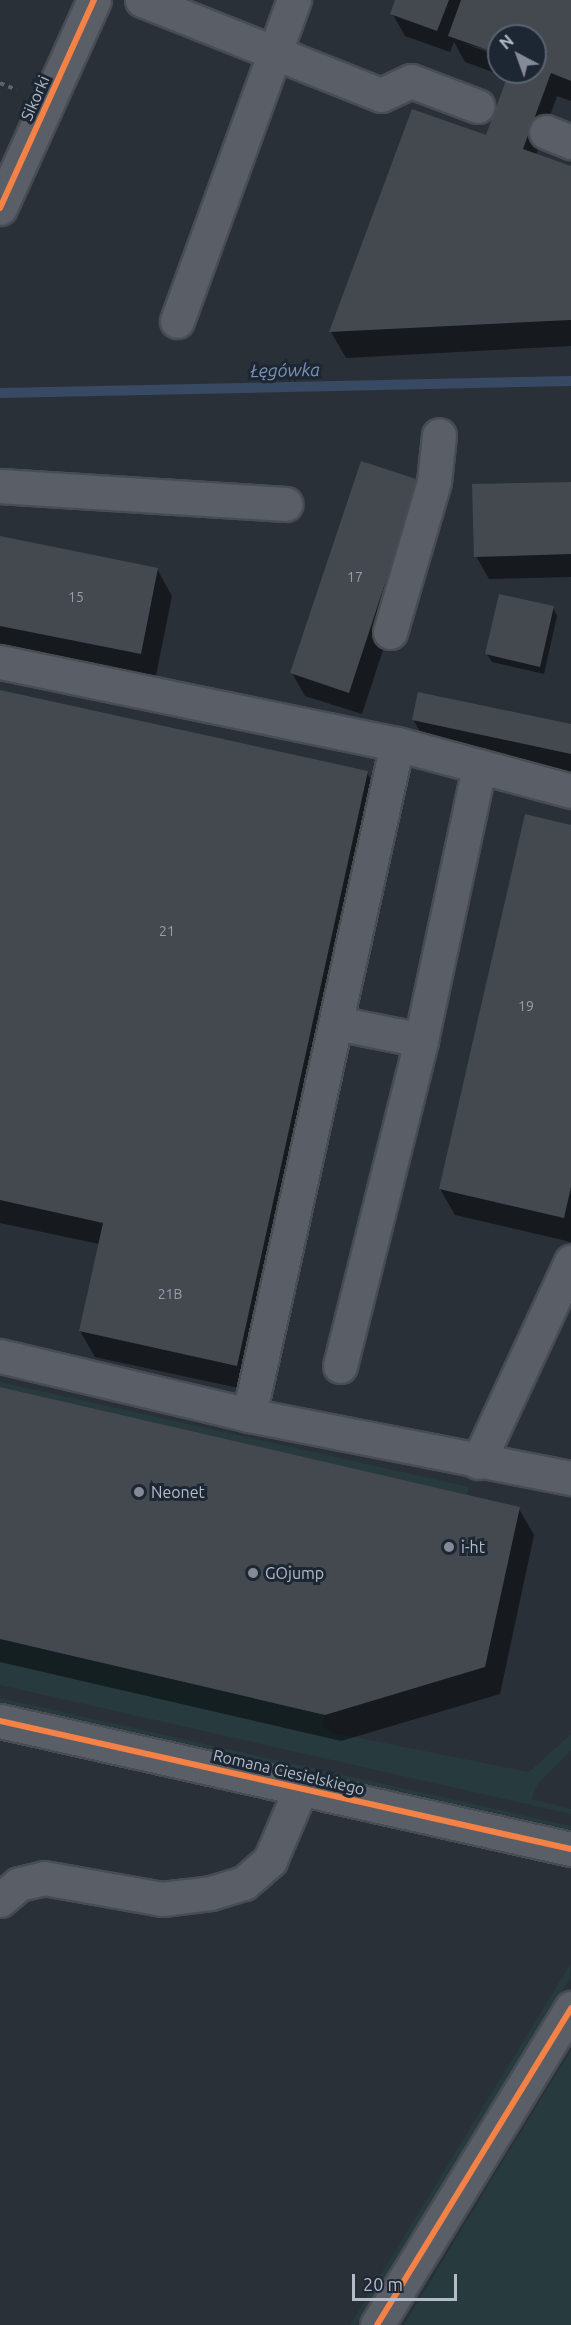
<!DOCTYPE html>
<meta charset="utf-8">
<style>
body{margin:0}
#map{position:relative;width:571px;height:2325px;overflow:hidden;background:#2a3038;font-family:Ubuntu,sans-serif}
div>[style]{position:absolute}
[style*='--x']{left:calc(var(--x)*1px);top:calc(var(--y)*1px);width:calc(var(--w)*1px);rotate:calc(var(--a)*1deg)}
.green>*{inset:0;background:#273a3e}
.shadow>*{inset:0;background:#0007}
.stream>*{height:10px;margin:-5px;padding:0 5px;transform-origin:5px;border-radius:5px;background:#384963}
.building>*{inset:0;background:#444950}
.path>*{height:4px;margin-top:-2px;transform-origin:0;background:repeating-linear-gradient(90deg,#5d636a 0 4.5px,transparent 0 9px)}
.roads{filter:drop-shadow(2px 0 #484c53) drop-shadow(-2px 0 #484c53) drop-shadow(0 2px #484c53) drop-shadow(0 -2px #484c53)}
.minor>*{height:33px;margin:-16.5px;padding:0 16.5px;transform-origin:16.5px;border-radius:16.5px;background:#5a5e66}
.cycleway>*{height:6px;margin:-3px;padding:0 3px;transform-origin:3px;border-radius:3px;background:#f48246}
.dots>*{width:16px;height:16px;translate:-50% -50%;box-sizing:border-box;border:3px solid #1d2633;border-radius:50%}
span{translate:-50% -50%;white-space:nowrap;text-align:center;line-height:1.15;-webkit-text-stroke:6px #1d2633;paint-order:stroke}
.number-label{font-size:14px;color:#989fab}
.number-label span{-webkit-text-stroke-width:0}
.street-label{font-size:16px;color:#b4bcc9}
.poi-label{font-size:16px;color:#b4bcc9}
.left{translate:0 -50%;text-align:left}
.water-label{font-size:18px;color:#7c92b1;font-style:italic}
.north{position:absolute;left:487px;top:24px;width:60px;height:60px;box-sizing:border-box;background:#1d2633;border:2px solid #59626f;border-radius:50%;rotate:319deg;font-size:16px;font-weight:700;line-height:24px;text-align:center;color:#b4bcc9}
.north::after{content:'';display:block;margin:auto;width:21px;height:27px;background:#848b96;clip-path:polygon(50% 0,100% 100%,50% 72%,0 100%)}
.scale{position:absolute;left:352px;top:2274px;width:105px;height:27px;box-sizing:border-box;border:3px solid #b4bcc9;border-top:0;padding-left:8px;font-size:18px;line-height:21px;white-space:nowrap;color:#b4bcc9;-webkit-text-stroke:4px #1d2633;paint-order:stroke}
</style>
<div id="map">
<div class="green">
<i style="clip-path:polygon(0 1382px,469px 1487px,467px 1495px,0 1387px)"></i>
<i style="clip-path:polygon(0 1639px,325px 1715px,323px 1725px,330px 1732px,529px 1772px,571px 1734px,571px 1751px,538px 1783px,531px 1799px,571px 1809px,571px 1814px,0 1685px)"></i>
<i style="clip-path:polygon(0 1698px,571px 1826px,571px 1830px,0 1702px)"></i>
<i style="clip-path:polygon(571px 1963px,570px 1978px,356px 2325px,350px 2325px)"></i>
<i style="clip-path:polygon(571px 2050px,571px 2325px,404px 2325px,512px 2146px)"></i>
</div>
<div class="shadow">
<i style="clip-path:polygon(evenodd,397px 0,571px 0,571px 101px,557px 96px,536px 155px,571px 168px,571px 346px,346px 358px,331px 332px,489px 138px,509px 78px,465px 62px,454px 42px,450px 52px,405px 36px,392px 13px,397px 0,499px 36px,535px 36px,535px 72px,499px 72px,499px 56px,463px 43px,499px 53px,499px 36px)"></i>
<i style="clip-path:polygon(418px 482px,431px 504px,362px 714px,305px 696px,292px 673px)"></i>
<i style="clip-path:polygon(571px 483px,571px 577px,489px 579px,476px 556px)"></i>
<i style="clip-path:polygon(0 538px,157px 569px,172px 596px,155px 680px,0 649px)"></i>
<i style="clip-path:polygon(553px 608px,557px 616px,544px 674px,492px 662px,487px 654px)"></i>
<i style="clip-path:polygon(0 692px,367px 773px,383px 799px,252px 1391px,95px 1357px,80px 1331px,99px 1244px,0 1223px)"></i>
<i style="clip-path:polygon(413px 719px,571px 726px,571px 773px,426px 742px)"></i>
<i style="clip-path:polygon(571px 826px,571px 1242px,455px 1215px,440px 1189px)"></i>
<i style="clip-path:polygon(0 1388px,519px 1509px,534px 1535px,500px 1694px,341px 1741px,0 1662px)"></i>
</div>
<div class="stream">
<i style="--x:0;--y:393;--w:571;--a:-1.2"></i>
</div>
<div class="building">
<i style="clip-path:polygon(395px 0,449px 0,437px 31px,390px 14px)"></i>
<i style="clip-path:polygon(461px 0,571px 0,571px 81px,551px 73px,523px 149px,571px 166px,571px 320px,329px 332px,412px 109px,486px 135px,509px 72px,535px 72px,535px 36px,499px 36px,499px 54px,448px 36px)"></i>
<i style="clip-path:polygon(361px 461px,419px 480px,349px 693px,290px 673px)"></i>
<i style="clip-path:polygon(571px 482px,571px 554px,474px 557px,472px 484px)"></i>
<i style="clip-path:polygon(0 536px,158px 568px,141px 654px,0 626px)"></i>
<i style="clip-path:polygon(499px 594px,554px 606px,540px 667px,485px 654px)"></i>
<i style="clip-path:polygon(0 690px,368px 771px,237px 1366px,79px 1331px,103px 1223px,0 1200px)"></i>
<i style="clip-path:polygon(418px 692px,571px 724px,571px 754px,412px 720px)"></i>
<i style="clip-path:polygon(525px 814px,571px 825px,571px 1187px,564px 1218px,439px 1189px)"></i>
<i style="clip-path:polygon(0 1387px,520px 1507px,485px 1667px,325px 1715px,0 1639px)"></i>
</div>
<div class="path">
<i style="--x:0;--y:83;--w:18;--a:22"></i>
</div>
<div class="roads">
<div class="minor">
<i style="--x:142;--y:0;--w:257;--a:21.7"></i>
<i style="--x:381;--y:95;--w:33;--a:-25"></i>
<i style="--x:411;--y:81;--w:71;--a:20.7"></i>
<i style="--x:546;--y:132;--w:27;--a:22"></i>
<i style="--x:0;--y:208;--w:228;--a:-65.7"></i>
<i style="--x:177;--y:321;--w:342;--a:-70"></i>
<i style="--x:0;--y:486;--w:286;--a:3.6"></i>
<i style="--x:390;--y:632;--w:156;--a:-73.7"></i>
<i style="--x:434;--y:482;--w:47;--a:-83.9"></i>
<i style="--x:0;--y:662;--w:405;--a:11.7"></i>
<i style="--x:397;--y:744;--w:180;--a:15.1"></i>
<i style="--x:336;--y:1023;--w:87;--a:11.3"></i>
<i style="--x:0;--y:1356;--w:256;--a:13.3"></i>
<i style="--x:249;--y:1415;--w:328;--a:11.1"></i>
<i style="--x:340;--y:1366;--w:336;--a:-76"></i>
<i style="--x:421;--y:1040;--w:280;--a:-78"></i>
<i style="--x:249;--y:1415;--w:687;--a:-77.56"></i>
<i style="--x:478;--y:1462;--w:221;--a:-65.1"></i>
<i style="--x:0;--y:1721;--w:585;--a:12.64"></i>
<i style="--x:0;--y:1900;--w:25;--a:-40"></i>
<i style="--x:19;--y:1884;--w:26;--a:-13"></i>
<i style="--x:44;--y:1878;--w:120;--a:10.1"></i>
<i style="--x:162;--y:1899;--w:49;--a:-7"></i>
<i style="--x:211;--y:1893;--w:34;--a:-17"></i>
<i style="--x:244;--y:1883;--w:35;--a:-41"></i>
<i style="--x:270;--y:1860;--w:78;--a:-66.7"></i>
<i style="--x:377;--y:2325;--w:372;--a:-58.5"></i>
</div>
</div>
<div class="cycleway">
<i style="--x:0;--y:208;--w:228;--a:-65.7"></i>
<i style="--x:0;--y:1721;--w:585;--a:12.64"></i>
<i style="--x:377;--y:2325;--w:372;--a:-58.5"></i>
</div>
<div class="dots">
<i style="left:139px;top:1492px;background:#848b96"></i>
<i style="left:449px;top:1547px;background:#848b96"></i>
<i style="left:253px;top:1573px;background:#848b96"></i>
</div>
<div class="number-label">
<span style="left:355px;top:577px">17</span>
<span style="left:76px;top:597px">15</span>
<span style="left:167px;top:931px">21</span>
<span style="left:526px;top:1006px">19</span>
<span style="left:170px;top:1294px">21B</span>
</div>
<div class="street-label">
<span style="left:35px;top:98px;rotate:-66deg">Sikorki</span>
<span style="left:289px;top:1772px;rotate:13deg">Romana Ciesielskiego</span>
</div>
<div class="poi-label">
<span class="left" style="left:151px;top:1492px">Neonet</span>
<span class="left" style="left:461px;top:1547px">i-ht</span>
<span class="left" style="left:265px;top:1573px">GOjump</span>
</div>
<div class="water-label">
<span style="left:285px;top:370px;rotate:-1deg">Łęgówka</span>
</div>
<div class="north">N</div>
<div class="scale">20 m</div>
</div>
